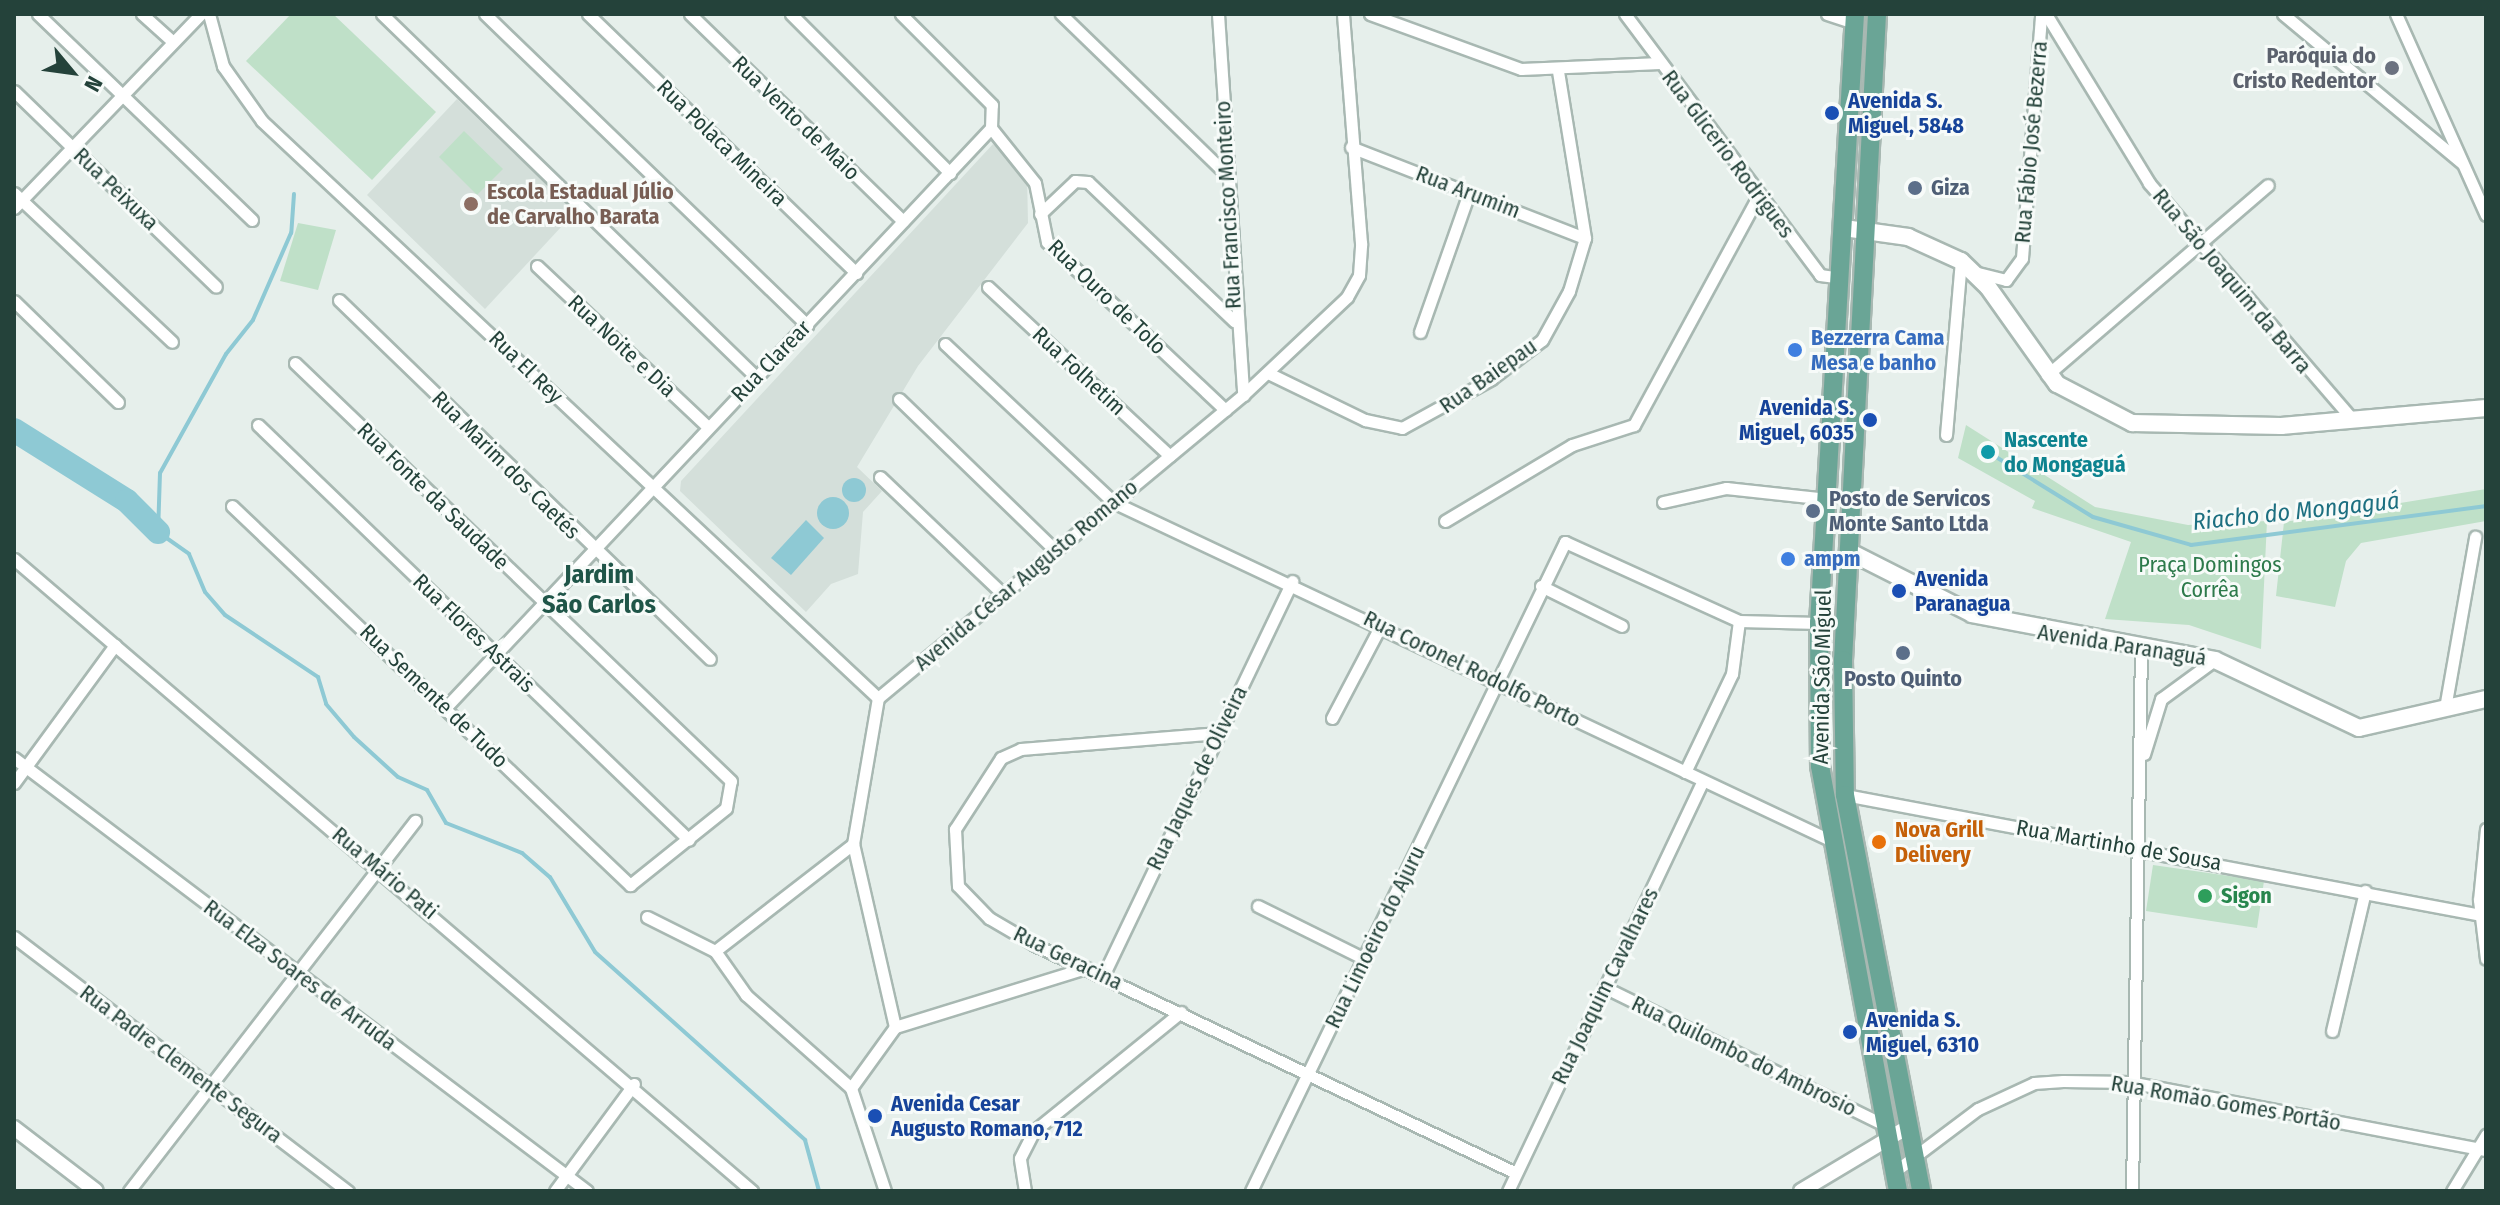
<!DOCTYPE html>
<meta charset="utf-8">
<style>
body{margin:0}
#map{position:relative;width:2500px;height:1205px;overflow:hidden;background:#e6efeb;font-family:"Fira Sans Condensed",sans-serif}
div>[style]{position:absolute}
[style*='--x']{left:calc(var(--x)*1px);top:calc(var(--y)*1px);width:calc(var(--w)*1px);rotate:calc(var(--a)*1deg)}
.built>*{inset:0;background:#d4dfda}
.green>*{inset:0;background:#bfe0c8}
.water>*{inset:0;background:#8ec9d4}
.round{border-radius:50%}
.stream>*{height:4px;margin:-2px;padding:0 2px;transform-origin:2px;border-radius:2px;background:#8ec9d4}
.river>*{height:24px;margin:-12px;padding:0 12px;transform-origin:12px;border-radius:12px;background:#8ec9d4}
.roads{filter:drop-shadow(2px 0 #a8b8b2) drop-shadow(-2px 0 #a8b8b2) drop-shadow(0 2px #a8b8b2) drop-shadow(0 -2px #a8b8b2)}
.minor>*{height:11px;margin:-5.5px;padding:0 5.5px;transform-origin:5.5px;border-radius:5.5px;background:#fff}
.tertiary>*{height:14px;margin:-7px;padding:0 7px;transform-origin:7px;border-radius:7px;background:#fff}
.secondary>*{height:16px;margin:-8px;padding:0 8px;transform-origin:8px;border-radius:8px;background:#fff}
.primary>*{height:18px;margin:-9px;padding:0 9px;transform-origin:9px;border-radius:9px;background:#6aa596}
.dots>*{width:22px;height:22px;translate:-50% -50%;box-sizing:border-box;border:4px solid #f7fbf9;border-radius:50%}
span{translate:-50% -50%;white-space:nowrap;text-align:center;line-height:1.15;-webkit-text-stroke:6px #f7fbf9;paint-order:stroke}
.worship-label{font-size:22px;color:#5b616d;font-weight:700}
.right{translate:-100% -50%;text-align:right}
.transit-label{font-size:22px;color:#164399;font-weight:700}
.left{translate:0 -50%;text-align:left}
.street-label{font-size:22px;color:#24423a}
.service-label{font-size:22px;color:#4e5e75;font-weight:700}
.education-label{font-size:22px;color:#785e54;font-weight:700}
.shop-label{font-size:22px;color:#366cbe;font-weight:700}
.culture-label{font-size:22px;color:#0d838f;font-weight:700}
.park-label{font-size:22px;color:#2d7a4b}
.food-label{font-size:22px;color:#c56008;font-weight:700}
.leisure-label{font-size:22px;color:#27864d;font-weight:700}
.water-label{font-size:24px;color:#1c6f80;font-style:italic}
.quarter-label{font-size:26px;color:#1f5548;font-weight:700}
.frame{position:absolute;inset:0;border:16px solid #24423a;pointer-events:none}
.north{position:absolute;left:32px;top:32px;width:80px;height:80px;-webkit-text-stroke:6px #f7fbf9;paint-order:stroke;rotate:119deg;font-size:22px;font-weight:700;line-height:32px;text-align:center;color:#24423a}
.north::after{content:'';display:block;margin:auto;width:28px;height:36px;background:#24423a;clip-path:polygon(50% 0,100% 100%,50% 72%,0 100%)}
</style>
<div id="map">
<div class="built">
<i style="clip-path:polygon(457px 99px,575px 212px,485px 309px,367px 195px)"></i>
<i style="clip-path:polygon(993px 144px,1027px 175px,1028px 223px,918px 366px,857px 467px,882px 491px,863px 512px,858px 574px,831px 584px,806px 612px,680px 491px,681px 481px)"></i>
</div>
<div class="green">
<i style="clip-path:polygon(291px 14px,333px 14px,436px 112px,372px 180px,246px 61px)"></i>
<i style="clip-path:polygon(464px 131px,503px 169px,477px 195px,439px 157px)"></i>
<i style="clip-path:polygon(298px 223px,336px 230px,318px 290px,280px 281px)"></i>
<i style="clip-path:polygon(1966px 425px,2095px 507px,2188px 525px,2267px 521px,2261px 649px,2189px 625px,2105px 619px,2131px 542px,2032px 508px,2035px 501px,1958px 458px)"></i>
<i style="clip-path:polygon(2486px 489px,2486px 521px,2361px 543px,2346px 561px,2335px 607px,2276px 596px,2284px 522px)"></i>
<i style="clip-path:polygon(2153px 865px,2264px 881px,2257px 928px,2146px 911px)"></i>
</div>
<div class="water">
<i class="round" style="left:842px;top:478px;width:24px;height:24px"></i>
<i class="round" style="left:817px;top:497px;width:32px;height:32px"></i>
<i style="clip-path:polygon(806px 520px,824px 538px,791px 575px,771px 558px)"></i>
</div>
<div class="stream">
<i style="--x:294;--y:194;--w:39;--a:94"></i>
<i style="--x:291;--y:233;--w:95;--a:113.6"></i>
<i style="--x:253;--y:320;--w:43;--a:128.5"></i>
<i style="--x:226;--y:354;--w:136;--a:119"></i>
<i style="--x:160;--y:473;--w:59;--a:91.9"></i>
<i style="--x:158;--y:532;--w:38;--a:35"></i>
<i style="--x:189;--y:554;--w:41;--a:67.2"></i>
<i style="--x:205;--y:592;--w:30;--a:49"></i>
<i style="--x:225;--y:615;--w:112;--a:33.7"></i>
<i style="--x:318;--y:677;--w:28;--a:73"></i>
<i style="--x:326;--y:704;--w:43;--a:49.7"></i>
<i style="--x:354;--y:737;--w:59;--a:42.3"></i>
<i style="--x:398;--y:777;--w:32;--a:24"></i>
<i style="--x:427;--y:790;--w:38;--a:60"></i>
<i style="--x:446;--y:823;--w:82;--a:21.5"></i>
<i style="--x:522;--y:853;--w:37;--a:41"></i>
<i style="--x:550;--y:877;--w:87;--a:59"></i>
<i style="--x:595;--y:952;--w:282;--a:41.8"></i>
<i style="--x:805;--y:1140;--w:53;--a:74.6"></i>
<i style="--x:1988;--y:452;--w:123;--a:31.8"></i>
<i style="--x:2093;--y:517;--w:102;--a:15.9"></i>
<i style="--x:2191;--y:545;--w:298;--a:-7.5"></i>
</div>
<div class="river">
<i style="--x:14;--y:430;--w:133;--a:32.1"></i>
<i style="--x:127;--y:501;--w:44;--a:45"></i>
</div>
<div class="roads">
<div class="minor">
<i style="--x:38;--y:14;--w:297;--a:43.9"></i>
<i style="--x:142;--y:14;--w:40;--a:42"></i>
<i style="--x:209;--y:14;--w:54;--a:74.9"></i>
<i style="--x:223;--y:66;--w:67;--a:54.7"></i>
<i style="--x:262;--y:121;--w:844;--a:43.13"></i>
<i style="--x:382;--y:14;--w:521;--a:44.14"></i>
<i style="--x:485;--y:14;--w:448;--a:44"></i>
<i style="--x:588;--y:14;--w:373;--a:44"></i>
<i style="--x:690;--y:14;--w:297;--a:44.2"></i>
<i style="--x:791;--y:14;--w:225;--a:45"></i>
<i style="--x:1061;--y:14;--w:231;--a:44.1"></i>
<i style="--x:1218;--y:14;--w:382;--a:86.2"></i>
<i style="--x:1370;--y:14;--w:161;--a:20"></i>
<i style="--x:1521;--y:69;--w:139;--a:-2.5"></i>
<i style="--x:1625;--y:14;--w:326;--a:53.2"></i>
<i style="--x:1820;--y:275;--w:21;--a:8"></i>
<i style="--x:1827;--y:14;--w:28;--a:18"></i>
<i style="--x:2046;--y:14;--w:198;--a:58.6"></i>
<i style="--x:2149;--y:183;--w:310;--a:49.3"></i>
<i style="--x:2283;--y:14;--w:233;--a:39.8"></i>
<i style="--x:2396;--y:14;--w:220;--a:65.9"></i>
<i style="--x:14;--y:91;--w:281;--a:44.1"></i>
<i style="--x:991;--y:128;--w:70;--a:51.3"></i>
<i style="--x:1035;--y:183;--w:60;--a:78.5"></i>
<i style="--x:1047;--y:242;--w:245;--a:43.3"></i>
<i style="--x:1351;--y:147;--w:251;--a:21.3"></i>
<i style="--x:14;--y:193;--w:217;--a:43.3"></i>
<i style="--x:14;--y:208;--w:269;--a:-46.1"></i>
<i style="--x:1040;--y:214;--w:48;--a:-43.3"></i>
<i style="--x:1075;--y:181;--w:13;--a:4"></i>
<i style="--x:1088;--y:182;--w:202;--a:43.6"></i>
<i style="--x:537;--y:266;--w:233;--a:43.3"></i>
<i style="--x:1978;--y:273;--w:29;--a:14"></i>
<i style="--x:2006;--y:280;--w:27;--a:-54"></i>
<i style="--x:2022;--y:258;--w:245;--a:-85.5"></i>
<i style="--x:988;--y:287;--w:248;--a:42.9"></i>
<i style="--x:339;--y:300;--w:516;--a:44.06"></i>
<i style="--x:14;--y:301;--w:145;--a:44.2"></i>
<i style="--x:1420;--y:332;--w:147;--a:-70.6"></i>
<i style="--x:945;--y:344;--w:231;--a:43.2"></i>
<i style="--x:1113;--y:502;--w:793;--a:25.24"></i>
<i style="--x:1268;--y:373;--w:108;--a:25.9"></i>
<i style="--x:1365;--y:420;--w:38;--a:12"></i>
<i style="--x:1402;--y:428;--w:102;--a:-28.8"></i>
<i style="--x:1491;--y:379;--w:64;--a:-37.4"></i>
<i style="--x:1542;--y:340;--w:56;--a:-61.1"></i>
<i style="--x:1569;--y:291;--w:55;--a:-73.2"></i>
<i style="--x:1585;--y:238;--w:168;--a:-99.2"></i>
<i style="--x:2047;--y:375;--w:291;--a:-40.7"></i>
<i style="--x:899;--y:399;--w:217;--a:44.1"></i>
<i style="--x:258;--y:425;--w:598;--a:43.92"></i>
<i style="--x:1946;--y:435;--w:175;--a:-85.1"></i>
<i style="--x:880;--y:477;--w:170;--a:43.6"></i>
<i style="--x:1663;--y:502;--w:65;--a:-12.5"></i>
<i style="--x:1726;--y:488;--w:102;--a:6.2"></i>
<i style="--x:232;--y:506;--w:550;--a:43.6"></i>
<i style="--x:630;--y:885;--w:123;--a:-38.7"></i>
<i style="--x:726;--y:808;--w:27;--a:-80"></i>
<i style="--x:731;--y:781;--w:604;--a:-136.21"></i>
<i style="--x:1445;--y:521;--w:148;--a:-30.9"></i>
<i style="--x:1572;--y:445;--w:65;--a:-17.9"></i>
<i style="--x:1634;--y:425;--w:262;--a:-61.5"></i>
<i style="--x:14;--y:559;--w:972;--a:40.58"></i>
<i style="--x:1541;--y:586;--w:90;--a:26.3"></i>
<i style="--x:447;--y:706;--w:794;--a:-46.74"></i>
<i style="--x:991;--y:128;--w:23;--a:-88"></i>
<i style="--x:992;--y:105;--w:129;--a:-135"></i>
<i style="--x:2445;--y:708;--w:174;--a:-80"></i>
<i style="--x:1332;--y:718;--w:105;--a:-62.2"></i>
<i style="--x:1219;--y:733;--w:199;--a:175.4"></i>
<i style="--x:1021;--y:749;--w:22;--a:156"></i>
<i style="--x:1001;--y:758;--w:85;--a:122.9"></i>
<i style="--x:955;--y:829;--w:57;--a:87"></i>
<i style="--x:958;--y:886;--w:45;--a:45.9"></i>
<i style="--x:989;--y:918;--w:53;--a:30.4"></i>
<i style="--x:1035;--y:945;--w:532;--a:25.36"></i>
<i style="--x:2144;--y:754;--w:58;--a:-72.8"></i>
<i style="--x:2161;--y:699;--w:64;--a:-36.2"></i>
<i style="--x:14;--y:758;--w:718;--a:37.08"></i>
<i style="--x:1685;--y:772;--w:109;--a:-64.4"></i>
<i style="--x:1732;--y:674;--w:53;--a:-82.5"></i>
<i style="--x:14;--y:783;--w:171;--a:-53.8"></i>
<i style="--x:1845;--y:795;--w:652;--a:10.69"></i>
<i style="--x:2486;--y:829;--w:71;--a:95.6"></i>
<i style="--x:2479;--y:900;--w:59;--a:83.2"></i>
<i style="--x:1258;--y:906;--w:119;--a:26.4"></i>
<i style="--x:647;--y:917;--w:76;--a:26.6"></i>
<i style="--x:14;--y:937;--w:420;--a:37.3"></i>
<i style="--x:715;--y:951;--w:54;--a:54.8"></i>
<i style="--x:746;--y:995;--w:140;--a:41.5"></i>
<i style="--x:715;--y:951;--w:175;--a:-37.8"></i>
<i style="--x:1103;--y:976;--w:438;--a:-64.4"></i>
<i style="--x:1604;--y:987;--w:313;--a:26.2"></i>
<i style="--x:895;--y:1027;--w:200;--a:-17.2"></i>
<i style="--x:2332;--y:1031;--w:144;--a:-76.7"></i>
<i style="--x:1894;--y:1172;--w:105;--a:-36.9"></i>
<i style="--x:1978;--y:1109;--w:62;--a:-24.9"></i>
<i style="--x:2034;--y:1083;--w:29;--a:-4"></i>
<i style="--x:2063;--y:1081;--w:66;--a:0.9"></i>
<i style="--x:2129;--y:1082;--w:363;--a:10.8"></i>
<i style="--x:129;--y:1191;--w:468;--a:-52.3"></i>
<i style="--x:555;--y:1191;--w:133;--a:-53.6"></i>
<i style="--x:885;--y:1191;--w:108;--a:-108.3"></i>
<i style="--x:851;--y:1088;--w:75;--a:-54.2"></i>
<i style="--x:895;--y:1027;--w:188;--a:-102.9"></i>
<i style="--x:853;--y:844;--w:148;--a:-80.3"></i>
<i style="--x:878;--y:698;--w:474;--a:-39.7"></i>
<i style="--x:1243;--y:395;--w:143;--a:-43.3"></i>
<i style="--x:1347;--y:297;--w:25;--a:-61"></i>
<i style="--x:1359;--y:275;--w:32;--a:-86"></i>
<i style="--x:1361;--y:243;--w:230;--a:-94.5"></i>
<i style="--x:1025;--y:1191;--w:33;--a:-99"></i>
<i style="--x:1020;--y:1158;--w:30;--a:-63"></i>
<i style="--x:1034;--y:1131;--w:189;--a:-39"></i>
<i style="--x:1251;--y:1191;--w:721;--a:-64.18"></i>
<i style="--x:1565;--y:542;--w:191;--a:24.4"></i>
<i style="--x:1739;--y:621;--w:80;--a:1.4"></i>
<i style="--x:1508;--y:1191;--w:454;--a:-64.6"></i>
<i style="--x:2132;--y:1191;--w:545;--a:-89.05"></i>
<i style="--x:2452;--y:1191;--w:66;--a:-58.7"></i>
</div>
<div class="tertiary">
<i style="--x:14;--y:1128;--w:103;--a:37.5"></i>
<i style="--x:1801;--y:1191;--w:125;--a:-30.9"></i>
</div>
<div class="secondary">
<i style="--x:1844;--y:228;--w:65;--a:8"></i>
<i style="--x:1908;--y:237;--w:58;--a:24.4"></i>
<i style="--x:1961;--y:261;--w:37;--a:44"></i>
<i style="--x:1988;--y:287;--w:119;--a:54.6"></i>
<i style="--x:2057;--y:384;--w:85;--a:27.5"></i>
<i style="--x:2132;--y:423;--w:149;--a:1.2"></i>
<i style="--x:2281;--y:426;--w:206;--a:-5"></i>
<i style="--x:1850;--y:552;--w:137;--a:26.9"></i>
<i style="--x:1972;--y:614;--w:247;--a:10.7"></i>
<i style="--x:2215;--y:660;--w:159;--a:25.3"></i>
<i style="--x:2359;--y:728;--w:130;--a:-12.9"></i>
</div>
<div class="primary">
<i style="--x:1855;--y:14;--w:610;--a:93.38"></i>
<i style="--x:1819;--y:623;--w:143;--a:89.6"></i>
<i style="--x:1820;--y:766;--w:432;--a:79.6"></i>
<i style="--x:1877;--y:14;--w:647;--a:93.01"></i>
<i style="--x:1843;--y:660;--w:135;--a:89.2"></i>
<i style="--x:1845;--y:795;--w:403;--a:79.1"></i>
</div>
</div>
<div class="dots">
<i style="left:2392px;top:68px;background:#6b7280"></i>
<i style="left:1832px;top:113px;background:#1a4fb4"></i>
<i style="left:1915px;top:188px;background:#5c6f8a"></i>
<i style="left:471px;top:204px;background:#8d6e63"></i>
<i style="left:1795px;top:350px;background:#3f7fe0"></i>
<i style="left:1870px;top:420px;background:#1a4fb4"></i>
<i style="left:1988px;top:452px;background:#0f9aa8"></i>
<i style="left:1813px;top:511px;background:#5c6f8a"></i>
<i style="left:1788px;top:559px;background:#3f7fe0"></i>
<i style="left:1899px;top:591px;background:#1a4fb4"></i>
<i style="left:1903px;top:653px;background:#5c6f8a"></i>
<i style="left:1879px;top:842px;background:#e8710a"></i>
<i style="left:2205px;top:896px;background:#2e9e5b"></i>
<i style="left:1850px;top:1032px;background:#1a4fb4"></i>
<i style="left:875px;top:1116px;background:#1a4fb4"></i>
</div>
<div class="worship-label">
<span class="right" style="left:2376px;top:68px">Paróquia do<br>Cristo Redentor</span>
</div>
<div class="transit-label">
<span class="left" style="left:1848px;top:113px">Avenida S.<br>Miguel, 5848</span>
<span class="right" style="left:1854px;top:420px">Avenida S.<br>Miguel, 6035</span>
<span class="left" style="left:1915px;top:591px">Avenida<br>Paranagua</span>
<span class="left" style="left:1866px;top:1032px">Avenida S.<br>Miguel, 6310</span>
<span class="left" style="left:891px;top:1116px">Avenida Cesar<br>Augusto Romano, 712</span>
</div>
<div class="street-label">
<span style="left:796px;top:118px;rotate:44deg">Rua Vento de Maio</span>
<span style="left:2031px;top:142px;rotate:-85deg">Rua Fábio José Bezerra</span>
<span style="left:722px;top:143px;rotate:44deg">Rua Polaca Mineira</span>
<span style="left:1728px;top:154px;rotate:53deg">Rua Glicerio Rodrigues</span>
<span style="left:116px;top:189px;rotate:44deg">Rua Peixuxa</span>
<span style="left:1468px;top:192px;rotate:21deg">Rua Arumim</span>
<span style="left:1228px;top:205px;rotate:-93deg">Rua Francisco Monteiro</span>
<span style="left:2232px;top:281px;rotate:50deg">Rua São Joaquim da Barra</span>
<span style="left:1107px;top:297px;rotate:44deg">Rua Ouro de Tolo</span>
<span style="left:622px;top:346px;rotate:43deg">Rua Noite e Dia</span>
<span style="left:771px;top:361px;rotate:-46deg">Rua Clarear</span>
<span style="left:526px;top:367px;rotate:44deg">Rua El Rey</span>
<span style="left:1079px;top:371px;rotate:43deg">Rua Folhetim</span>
<span style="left:1488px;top:376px;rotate:-35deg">Rua Baiepau</span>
<span style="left:506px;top:465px;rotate:45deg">Rua Marim dos Caetés</span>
<span style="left:433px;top:496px;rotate:44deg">Rua Fonte da Saudade</span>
<span style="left:1026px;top:575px;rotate:-40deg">Avenida César Augusto Romano</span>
<span style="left:474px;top:633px;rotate:44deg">Rua Flores Astrais</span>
<span style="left:2122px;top:645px;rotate:9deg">Avenida Paranaguá</span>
<span style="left:1472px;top:669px;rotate:26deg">Rua Coronel Rodolfo Porto</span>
<span style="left:1822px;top:677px;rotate:-89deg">Avenida São Miguel</span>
<span style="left:434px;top:696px;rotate:44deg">Rua Semente de Tudo</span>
<span style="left:1197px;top:778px;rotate:-64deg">Rua Jaques de Oliveira</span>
<span style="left:2119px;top:845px;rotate:10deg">Rua Martinho de Sousa</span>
<span style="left:385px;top:873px;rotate:40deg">Rua Mário Pati</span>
<span style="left:1375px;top:937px;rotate:-64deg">Rua Limoeiro do Ajuru</span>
<span style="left:1068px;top:958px;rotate:26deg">Rua Geracina</span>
<span style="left:300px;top:975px;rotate:37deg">Rua Elza Soares de Arruda</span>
<span style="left:1605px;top:986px;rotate:-64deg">Rua Joaquim Cavalhares</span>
<span style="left:1744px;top:1056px;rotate:26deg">Rua Quilombo do Ambrosio</span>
<span style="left:181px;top:1064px;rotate:37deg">Rua Padre Clemente Segura</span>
<span style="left:2226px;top:1103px;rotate:10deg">Rua Romão Gomes Portão</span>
</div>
<div class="service-label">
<span class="left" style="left:1931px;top:188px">Giza</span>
<span class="left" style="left:1829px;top:511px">Posto de Servicos<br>Monte Santo Ltda</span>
<span style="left:1903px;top:679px">Posto Quinto</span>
</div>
<div class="education-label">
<span class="left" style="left:487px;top:204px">Escola Estadual Júlio<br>de Carvalho Barata</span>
</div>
<div class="shop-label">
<span class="left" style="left:1811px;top:350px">Bezzerra Cama<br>Mesa e banho</span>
<span class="left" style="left:1804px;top:559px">ampm</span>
</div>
<div class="culture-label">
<span class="left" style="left:2004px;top:452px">Nascente<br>do Mongaguá</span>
</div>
<div class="park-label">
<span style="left:2210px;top:577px">Praça Domingos<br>Corrêa</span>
</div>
<div class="food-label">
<span class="left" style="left:1895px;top:842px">Nova Grill<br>Delivery</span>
</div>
<div class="leisure-label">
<span class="left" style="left:2221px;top:896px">Sigon</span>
</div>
<div class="water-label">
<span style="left:2296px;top:512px;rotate:-6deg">Riacho do Mongaguá</span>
</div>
<div class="quarter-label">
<span style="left:599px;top:590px">Jardim<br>São Carlos</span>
</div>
<div class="frame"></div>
<div class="north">N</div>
</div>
